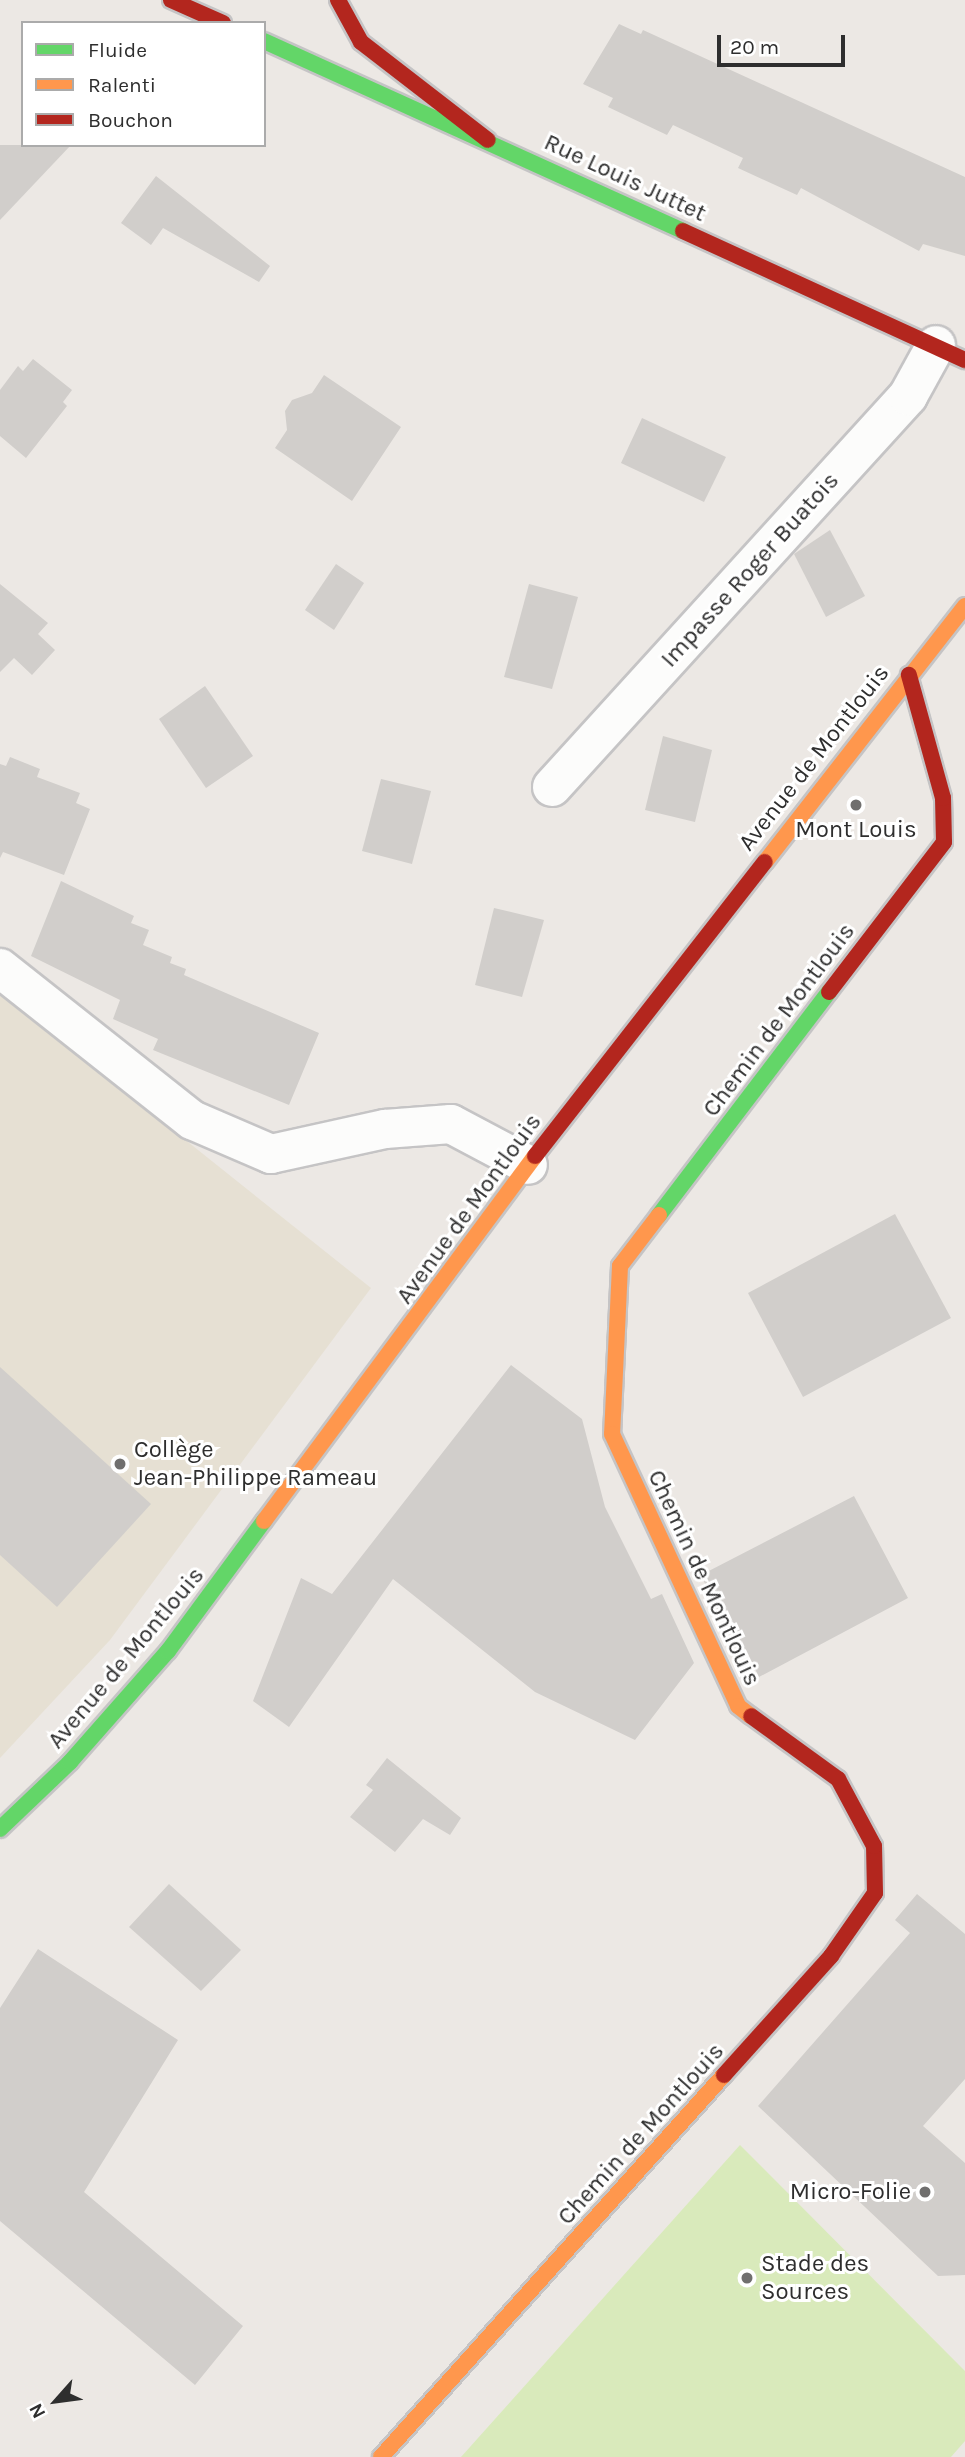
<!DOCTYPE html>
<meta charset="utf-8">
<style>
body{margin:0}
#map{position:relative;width:965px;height:2457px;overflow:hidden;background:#ece8e4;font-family:Karla,sans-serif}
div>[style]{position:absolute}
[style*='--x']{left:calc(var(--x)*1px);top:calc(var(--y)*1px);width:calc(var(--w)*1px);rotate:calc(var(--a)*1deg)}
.education>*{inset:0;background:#e6e0d3}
.pitch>*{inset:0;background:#d9eabb}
.building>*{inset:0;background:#d1cecb}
.roads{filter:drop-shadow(2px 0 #c5c4c5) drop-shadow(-2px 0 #c5c4c5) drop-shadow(0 2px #c5c4c5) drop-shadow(0 -2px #c5c4c5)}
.street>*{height:38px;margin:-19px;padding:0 19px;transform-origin:19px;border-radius:19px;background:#fcfcfb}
.fast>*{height:16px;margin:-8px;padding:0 8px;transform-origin:8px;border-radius:8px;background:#63d668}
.slow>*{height:16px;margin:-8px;padding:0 8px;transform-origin:8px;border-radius:8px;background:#ff974d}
.jam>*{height:16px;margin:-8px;padding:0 8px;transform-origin:8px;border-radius:8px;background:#b3261e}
.dots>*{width:19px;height:19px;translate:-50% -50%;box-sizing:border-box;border:4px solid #fff;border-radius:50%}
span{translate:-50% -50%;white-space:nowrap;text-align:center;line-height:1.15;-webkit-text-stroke:6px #fff;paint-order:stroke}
.street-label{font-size:24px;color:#2e2e2e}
.poi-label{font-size:24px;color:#2e2e2e}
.left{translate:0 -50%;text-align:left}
.right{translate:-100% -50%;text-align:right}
.legend{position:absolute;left:21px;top:21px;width:245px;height:126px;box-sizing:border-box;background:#fff;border:2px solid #ababab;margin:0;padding:9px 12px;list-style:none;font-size:21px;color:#2e2e2e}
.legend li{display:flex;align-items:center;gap:14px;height:35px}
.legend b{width:35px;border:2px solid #ababab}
.north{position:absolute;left:21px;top:2366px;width:70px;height:70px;-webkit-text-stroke:5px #fff;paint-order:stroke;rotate:242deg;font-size:19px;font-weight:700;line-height:28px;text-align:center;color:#2e2e2e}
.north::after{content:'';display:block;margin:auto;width:24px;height:32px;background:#2e2e2e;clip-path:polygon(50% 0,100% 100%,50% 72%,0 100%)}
.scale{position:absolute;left:717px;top:35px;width:128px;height:32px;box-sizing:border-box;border:4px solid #2e2e2e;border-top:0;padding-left:9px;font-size:21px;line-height:24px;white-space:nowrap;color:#2e2e2e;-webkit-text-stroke:5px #fff;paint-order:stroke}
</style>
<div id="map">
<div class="education">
<i style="clip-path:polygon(0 992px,371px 1288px,110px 1640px,0 1758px)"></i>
</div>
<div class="pitch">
<i style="clip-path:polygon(740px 2145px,965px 2371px,965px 2441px,951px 2457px,461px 2457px)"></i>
</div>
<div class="building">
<i style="clip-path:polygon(619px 24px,641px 34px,643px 30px,965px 177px,965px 256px,923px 244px,919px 251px,801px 188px,797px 195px,738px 168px,743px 158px,673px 125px,667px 135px,608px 107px,613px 98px,583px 84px)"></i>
<i style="clip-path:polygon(0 145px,71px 145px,0 220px)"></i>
<i style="clip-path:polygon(156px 176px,270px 266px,259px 282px,163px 228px,151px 245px,121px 223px)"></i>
<i style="clip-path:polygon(33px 359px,72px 390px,63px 402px,67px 406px,26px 458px,0 436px,0 390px,18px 366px,23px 371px)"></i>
<i style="clip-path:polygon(324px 375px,401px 427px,352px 501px,275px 448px,287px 430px,285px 411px,292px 400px,312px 393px)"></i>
<i style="clip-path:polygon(642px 418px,726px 457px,704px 502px,621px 463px)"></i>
<i style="clip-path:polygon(830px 530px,865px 596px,826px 617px,794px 554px)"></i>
<i style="clip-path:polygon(336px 564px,364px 583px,334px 630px,305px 610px)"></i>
<i style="clip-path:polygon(0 584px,48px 623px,38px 634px,55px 650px,32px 675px,14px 658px,0 672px)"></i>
<i style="clip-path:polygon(529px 584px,578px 597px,552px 689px,504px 677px)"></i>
<i style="clip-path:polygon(205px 686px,253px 756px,206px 788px,159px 719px)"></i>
<i style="clip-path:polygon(663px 736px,712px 750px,695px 822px,645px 810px)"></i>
<i style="clip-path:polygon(10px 757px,40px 769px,37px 777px,80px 793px,76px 803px,90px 809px,64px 875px,3px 852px,0 858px,0 764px,6px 766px)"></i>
<i style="clip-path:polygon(381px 779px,431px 791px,412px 864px,362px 851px)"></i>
<i style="clip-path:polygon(61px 881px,134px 916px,131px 923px,149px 930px,143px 945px,172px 957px,170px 963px,186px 969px,184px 975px,319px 1033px,289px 1105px,153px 1050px,158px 1039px,113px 1019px,120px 1000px,31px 956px)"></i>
<i style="clip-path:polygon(494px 908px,544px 920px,522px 997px,475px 985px)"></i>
<i style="clip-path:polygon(895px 1214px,951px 1318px,803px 1397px,748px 1293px)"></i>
<i style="clip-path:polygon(511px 1365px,582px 1419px,605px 1507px,651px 1599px,662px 1594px,694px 1663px,635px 1740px,535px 1692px,393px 1579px,289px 1727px,253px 1701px,301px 1578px,332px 1594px)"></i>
<i style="clip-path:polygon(0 1367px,151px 1504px,57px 1607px,0 1555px)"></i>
<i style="clip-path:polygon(854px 1496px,908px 1598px,759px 1677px,729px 1618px,724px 1624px,701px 1575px)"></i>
<i style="clip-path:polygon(387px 1758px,461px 1818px,450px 1835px,423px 1819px,395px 1852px,350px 1817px,373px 1790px,366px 1785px)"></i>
<i style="clip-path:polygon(169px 1884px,241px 1950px,201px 1991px,129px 1927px)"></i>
<i style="clip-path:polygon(917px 1894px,965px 1934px,965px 2079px,923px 2126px,965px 2163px,965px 2275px,938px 2276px,758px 2106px,910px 1933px,895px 1920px)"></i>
<i style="clip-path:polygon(38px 1949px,178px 2040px,84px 2192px,243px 2326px,195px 2385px,0 2221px,0 2008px)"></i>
</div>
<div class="roads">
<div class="street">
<i style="--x:552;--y:787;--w:529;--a:-47.68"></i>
<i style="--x:908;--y:396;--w:58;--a:-61.2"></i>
<i style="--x:0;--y:968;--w:245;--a:38.4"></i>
<i style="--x:192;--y:1120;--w:86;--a:23.3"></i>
<i style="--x:271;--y:1154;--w:117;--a:-12.4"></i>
<i style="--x:385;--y:1129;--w:66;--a:-4.3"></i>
<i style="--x:451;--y:1124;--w:87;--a:28"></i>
</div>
<div class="fast">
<i style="--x:264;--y:41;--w:460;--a:24.4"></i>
<i style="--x:659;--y:1215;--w:280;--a:-52.7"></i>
<i style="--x:0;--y:1829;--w:97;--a:-43.7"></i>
<i style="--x:70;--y:1762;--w:148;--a:-48.6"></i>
<i style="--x:168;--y:1651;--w:162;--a:-53.6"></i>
</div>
<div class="slow">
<i style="--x:765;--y:862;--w:325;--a:-52"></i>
<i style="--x:659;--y:1215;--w:64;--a:127.4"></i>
<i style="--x:620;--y:1266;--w:168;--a:92.7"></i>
<i style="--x:612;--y:1434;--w:300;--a:65.1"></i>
<i style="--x:738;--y:1706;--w:16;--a:38"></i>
<i style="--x:264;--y:1521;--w:455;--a:-53.4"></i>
<i style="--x:381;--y:2457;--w:513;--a:-48.08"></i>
</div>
<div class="jam">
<i style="--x:171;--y:0;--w:57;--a:23.9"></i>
<i style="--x:338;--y:0;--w:48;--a:61.3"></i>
<i style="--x:361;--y:42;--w:160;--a:37.7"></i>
<i style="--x:683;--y:231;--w:310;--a:24.6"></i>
<i style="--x:829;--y:992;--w:189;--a:-52.5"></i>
<i style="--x:944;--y:842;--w:44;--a:-91.3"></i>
<i style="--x:943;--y:798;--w:128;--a:-105.5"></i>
<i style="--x:535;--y:1156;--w:373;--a:-52"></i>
<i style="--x:724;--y:2075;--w:160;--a:-48"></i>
<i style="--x:831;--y:1956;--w:77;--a:-55.1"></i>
<i style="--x:875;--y:1893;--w:47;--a:-91.2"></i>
<i style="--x:874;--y:1846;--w:76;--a:-118.2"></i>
<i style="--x:838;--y:1779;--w:107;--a:-144.1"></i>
</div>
</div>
<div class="dots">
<i style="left:856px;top:805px;background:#706f6e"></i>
<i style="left:120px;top:1464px;background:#706f6e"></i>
<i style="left:925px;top:2192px;background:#706f6e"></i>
<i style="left:747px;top:2278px;background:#706f6e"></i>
</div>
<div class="street-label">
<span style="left:625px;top:178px;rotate:25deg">Rue Louis Juttet</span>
<span style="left:750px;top:570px;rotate:-48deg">Impasse Roger Buatois</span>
<span style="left:814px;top:758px;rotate:-52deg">Avenue de Montlouis</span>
<span style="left:779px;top:1020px;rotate:-53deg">Chemin de Montlouis</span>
<span style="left:469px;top:1209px;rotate:-54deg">Avenue de Montlouis</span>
<span style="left:704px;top:1578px;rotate:65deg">Chemin de Montlouis</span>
<span style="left:126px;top:1658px;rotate:-50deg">Avenue de Montlouis</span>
<span style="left:641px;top:2134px;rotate:-48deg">Chemin de Montlouis</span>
</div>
<div class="poi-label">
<span style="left:856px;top:830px">Mont Louis</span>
<span class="left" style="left:134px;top:1464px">Collège<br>Jean-Philippe Rameau</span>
<span class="right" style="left:911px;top:2192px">Micro-Folie</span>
<span class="left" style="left:761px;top:2278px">Stade des<br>Sources</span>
</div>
<ul class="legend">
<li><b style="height:9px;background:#63d668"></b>Fluide</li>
<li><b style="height:9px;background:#ff974d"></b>Ralenti</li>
<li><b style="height:9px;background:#b3261e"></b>Bouchon</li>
</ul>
<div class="north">N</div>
<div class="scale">20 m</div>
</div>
